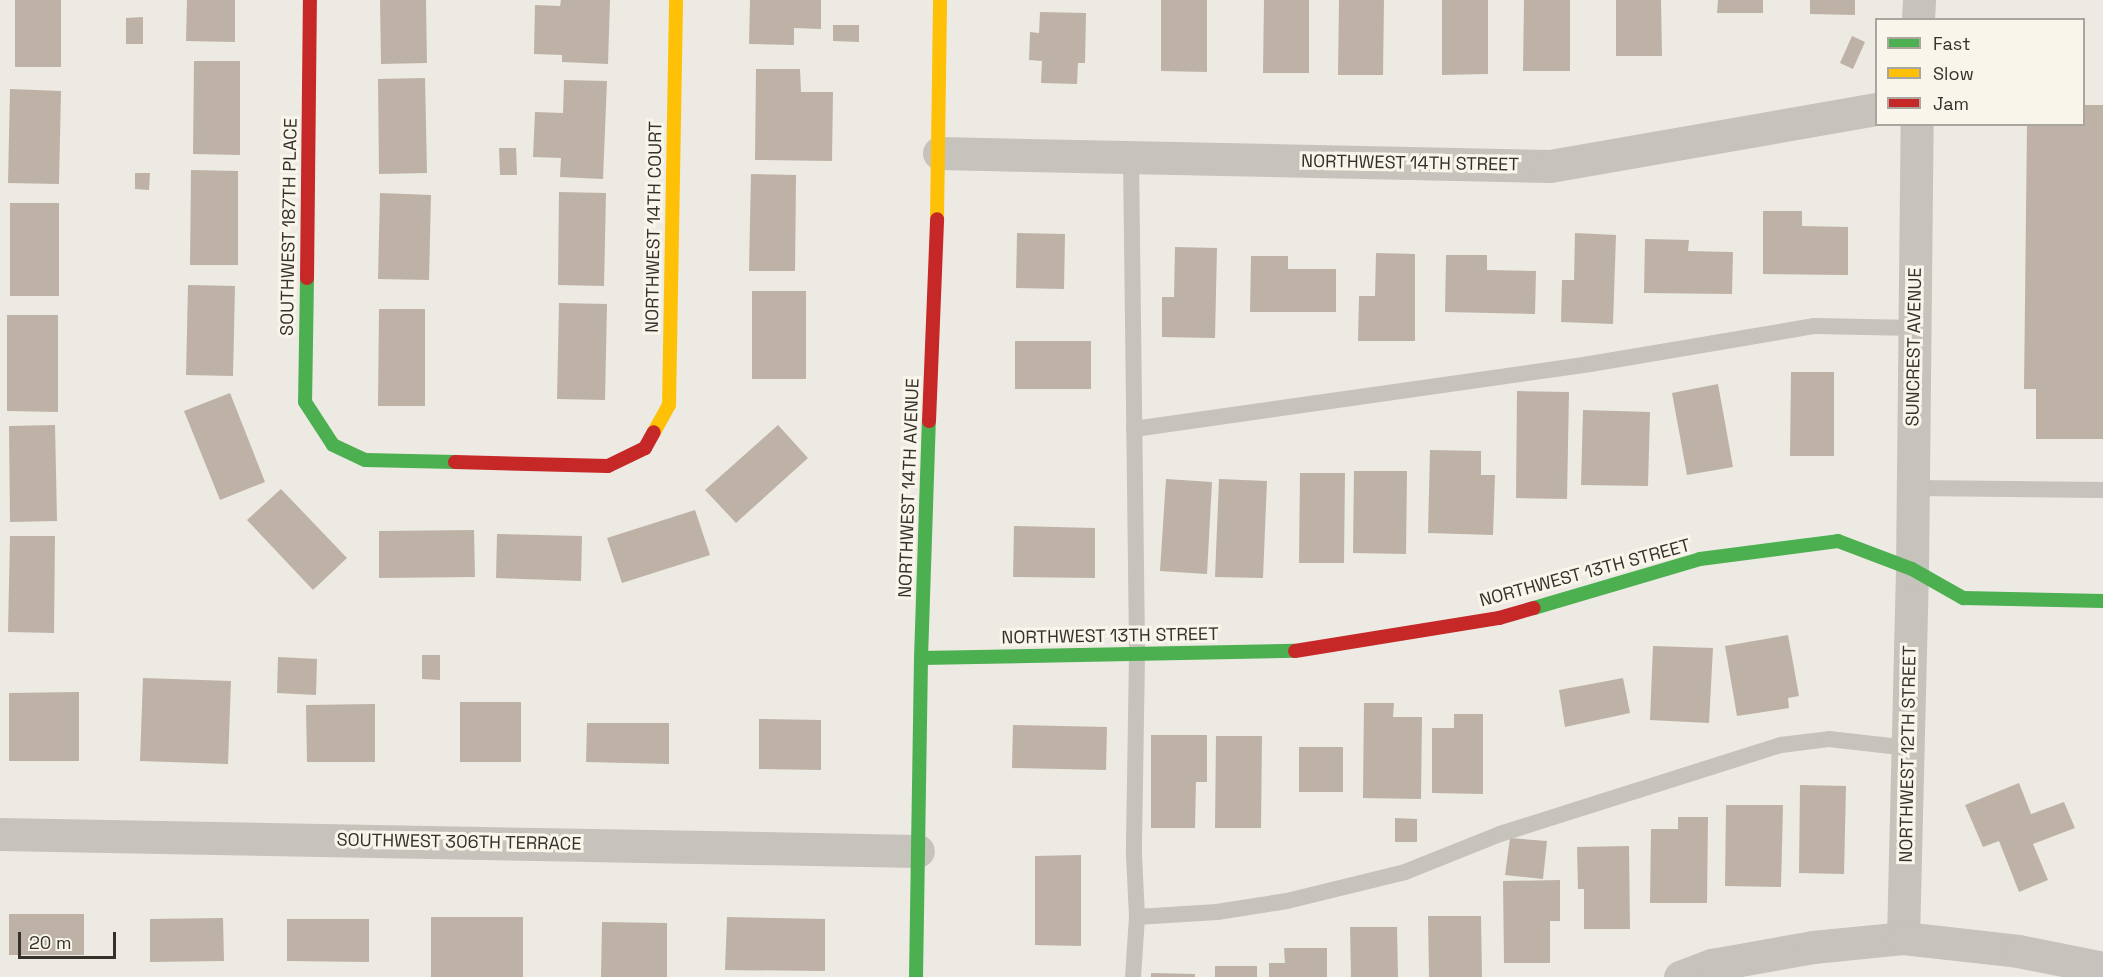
<!DOCTYPE html>
<style>
body{margin:0}
#map{position:relative;width:2103px;height:977px;overflow:hidden;background:#eceae3;font-family:"Space Grotesk",sans-serif}
div>[style]{position:absolute}
[style*='--x']{left:calc(var(--x)*1px);top:calc(var(--y)*1px);width:calc(var(--w)*1px);rotate:calc(var(--a)*1deg)}
.building>*{inset:0;background:#beb2a6}
.lane>*{height:16px;margin:-8px;padding:0 8px;transform-origin:8px;border-radius:8px;background:#c6c2bc}
.street>*{height:33px;margin:-16.5px;padding:0 16.5px;transform-origin:16.5px;border-radius:16.5px;background:#c6c2bc}
.fast>*{height:14px;margin:-7px;padding:0 7px;transform-origin:7px;border-radius:7px;background:#4caf50}
.slow>*{height:14px;margin:-7px;padding:0 7px;transform-origin:7px;border-radius:7px;background:#ffc107}
.jam>*{height:14px;margin:-7px;padding:0 7px;transform-origin:7px;border-radius:7px;background:#c62828}
span{translate:-50% -50%;white-space:nowrap;text-align:center;line-height:1.15;-webkit-text-stroke:6px #f8f5eb;paint-order:stroke}
.street-label{font-size:18px;color:#36302a}
.legend{position:absolute;left:1875px;top:18px;width:210px;height:108px;box-sizing:border-box;background:#f8f5eb;border:2px solid #aaa69e;margin:0;padding:8px 10px;list-style:none;font-size:18px;color:#36302a}
.legend li{display:flex;align-items:center;gap:12px;height:30px}
.legend b{width:30px;border:2px solid #aaa69e}
.scale{position:absolute;left:18px;top:932px;width:98px;height:27px;box-sizing:border-box;border:3px solid #36302a;border-top:0;padding-left:8px;font-size:18px;line-height:21px;white-space:nowrap;color:#36302a;-webkit-text-stroke:4px #f8f5eb;paint-order:stroke}
</style>
<div id="map">
<div class="building">
<i style="clip-path:polygon(15px 0,61px 0,61px 67px,15px 67px)"></i>
<i style="clip-path:polygon(187px 0,235px 0,235px 42px,186px 41px)"></i>
<i style="clip-path:polygon(380px 0,426px 0,427px 63px,381px 64px)"></i>
<i style="clip-path:polygon(561px 0,610px 0,608px 64px,562px 62px,562px 55px,534px 54px,535px 5px,560px 6px)"></i>
<i style="clip-path:polygon(750px 0,821px 0,821px 29px,794px 28px,794px 45px,749px 44px)"></i>
<i style="clip-path:polygon(1161px 0,1207px 0,1207px 72px,1161px 71px)"></i>
<i style="clip-path:polygon(1264px 0,1309px 0,1309px 73px,1263px 73px)"></i>
<i style="clip-path:polygon(1339px 0,1384px 0,1383px 75px,1338px 75px)"></i>
<i style="clip-path:polygon(1442px 0,1488px 0,1488px 74px,1442px 75px)"></i>
<i style="clip-path:polygon(1524px 0,1570px 0,1570px 71px,1523px 71px)"></i>
<i style="clip-path:polygon(1616px 0,1661px 0,1662px 56px,1616px 56px)"></i>
<i style="clip-path:polygon(1718px 0,1763px 0,1763px 13px,1717px 13px)"></i>
<i style="clip-path:polygon(1810px 0,1855px 0,1855px 15px,1810px 14px)"></i>
<i style="clip-path:polygon(1040px 12px,1086px 13px,1085px 63px,1078px 63px,1077px 84px,1041px 83px,1042px 61px,1029px 60px,1030px 32px,1039px 33px)"></i>
<i style="clip-path:polygon(143px 17px,143px 44px,126px 44px,126px 18px)"></i>
<i style="clip-path:polygon(833px 25px,859px 25px,859px 42px,833px 41px)"></i>
<i style="clip-path:polygon(1852px 36px,1865px 42px,1853px 69px,1840px 63px)"></i>
<i style="clip-path:polygon(194px 61px,240px 61px,240px 155px,193px 154px)"></i>
<i style="clip-path:polygon(756px 69px,800px 69px,801px 92px,833px 92px,832px 161px,755px 160px)"></i>
<i style="clip-path:polygon(425px 78px,427px 173px,379px 174px,378px 79px)"></i>
<i style="clip-path:polygon(564px 80px,607px 81px,603px 179px,560px 177px,561px 158px,533px 157px,535px 112px,563px 113px)"></i>
<i style="clip-path:polygon(10px 89px,61px 91px,59px 184px,8px 183px)"></i>
<i style="clip-path:polygon(2084px 105px,2103px 105px,2103px 439px,2036px 439px,2036px 389px,2024px 389px,2027px 124px,2084px 124px)"></i>
<i style="clip-path:polygon(499px 148px,516px 148px,517px 175px,500px 175px)"></i>
<i style="clip-path:polygon(191px 170px,238px 171px,238px 265px,190px 265px)"></i>
<i style="clip-path:polygon(135px 173px,150px 173px,149px 190px,135px 189px)"></i>
<i style="clip-path:polygon(751px 174px,796px 175px,795px 271px,749px 271px)"></i>
<i style="clip-path:polygon(559px 192px,606px 193px,604px 286px,558px 285px)"></i>
<i style="clip-path:polygon(380px 193px,431px 195px,429px 280px,378px 279px)"></i>
<i style="clip-path:polygon(10px 203px,59px 203px,59px 296px,10px 296px)"></i>
<i style="clip-path:polygon(1763px 211px,1802px 211px,1802px 226px,1848px 227px,1848px 275px,1763px 274px)"></i>
<i style="clip-path:polygon(1017px 233px,1065px 234px,1064px 289px,1016px 288px)"></i>
<i style="clip-path:polygon(1575px 233px,1616px 235px,1613px 324px,1561px 322px,1562px 280px,1574px 280px)"></i>
<i style="clip-path:polygon(1645px 239px,1689px 240px,1688px 251px,1733px 252px,1732px 294px,1644px 293px)"></i>
<i style="clip-path:polygon(1175px 247px,1217px 248px,1215px 338px,1162px 337px,1162px 297px,1174px 297px)"></i>
<i style="clip-path:polygon(1376px 253px,1415px 254px,1415px 341px,1358px 341px,1359px 296px,1375px 296px)"></i>
<i style="clip-path:polygon(1446px 255px,1487px 255px,1487px 270px,1536px 271px,1535px 314px,1445px 312px)"></i>
<i style="clip-path:polygon(1251px 256px,1288px 256px,1288px 269px,1336px 269px,1336px 312px,1250px 312px)"></i>
<i style="clip-path:polygon(188px 285px,235px 286px,233px 376px,186px 375px)"></i>
<i style="clip-path:polygon(752px 291px,806px 291px,806px 379px,752px 379px)"></i>
<i style="clip-path:polygon(559px 303px,607px 304px,605px 400px,557px 399px)"></i>
<i style="clip-path:polygon(379px 309px,425px 309px,425px 406px,378px 406px)"></i>
<i style="clip-path:polygon(7px 315px,58px 315px,58px 412px,7px 411px)"></i>
<i style="clip-path:polygon(1015px 341px,1091px 341px,1091px 389px,1015px 389px)"></i>
<i style="clip-path:polygon(1791px 372px,1834px 372px,1834px 456px,1790px 456px)"></i>
<i style="clip-path:polygon(1718px 384px,1733px 467px,1687px 475px,1672px 393px)"></i>
<i style="clip-path:polygon(1517px 391px,1569px 392px,1567px 499px,1516px 498px)"></i>
<i style="clip-path:polygon(230px 393px,265px 482px,220px 500px,184px 411px)"></i>
<i style="clip-path:polygon(1583px 410px,1650px 412px,1648px 486px,1581px 485px)"></i>
<i style="clip-path:polygon(55px 425px,57px 521px,10px 522px,9px 426px)"></i>
<i style="clip-path:polygon(778px 425px,808px 458px,736px 523px,705px 490px)"></i>
<i style="clip-path:polygon(1430px 450px,1481px 451px,1481px 475px,1495px 475px,1493px 535px,1428px 533px)"></i>
<i style="clip-path:polygon(1354px 471px,1407px 471px,1406px 554px,1353px 553px)"></i>
<i style="clip-path:polygon(1300px 473px,1345px 473px,1344px 563px,1299px 563px)"></i>
<i style="clip-path:polygon(1166px 479px,1212px 482px,1207px 574px,1160px 571px)"></i>
<i style="clip-path:polygon(1219px 479px,1267px 481px,1263px 578px,1215px 577px)"></i>
<i style="clip-path:polygon(281px 489px,347px 558px,313px 590px,247px 520px)"></i>
<i style="clip-path:polygon(695px 510px,710px 555px,622px 583px,607px 538px)"></i>
<i style="clip-path:polygon(1014px 526px,1095px 528px,1095px 578px,1013px 577px)"></i>
<i style="clip-path:polygon(474px 530px,475px 577px,379px 578px,379px 531px)"></i>
<i style="clip-path:polygon(497px 534px,582px 536px,581px 581px,496px 578px)"></i>
<i style="clip-path:polygon(10px 536px,55px 536px,54px 633px,8px 632px)"></i>
<i style="clip-path:polygon(1788px 635px,1799px 696px,1788px 698px,1789px 708px,1737px 716px,1725px 646px)"></i>
<i style="clip-path:polygon(1653px 646px,1713px 648px,1709px 723px,1650px 720px)"></i>
<i style="clip-path:polygon(422px 655px,440px 655px,440px 680px,422px 679px)"></i>
<i style="clip-path:polygon(278px 657px,317px 659px,316px 695px,277px 693px)"></i>
<i style="clip-path:polygon(143px 678px,231px 681px,228px 764px,140px 761px)"></i>
<i style="clip-path:polygon(1623px 678px,1630px 713px,1565px 727px,1559px 690px)"></i>
<i style="clip-path:polygon(79px 692px,79px 761px,9px 761px,9px 693px)"></i>
<i style="clip-path:polygon(460px 702px,521px 702px,521px 762px,460px 762px)"></i>
<i style="clip-path:polygon(1364px 703px,1394px 703px,1393px 717px,1422px 717px,1421px 799px,1363px 798px)"></i>
<i style="clip-path:polygon(375px 704px,375px 762px,307px 762px,306px 705px)"></i>
<i style="clip-path:polygon(1454px 714px,1483px 714px,1483px 794px,1432px 793px,1432px 728px,1454px 728px)"></i>
<i style="clip-path:polygon(759px 719px,821px 720px,821px 770px,759px 769px)"></i>
<i style="clip-path:polygon(587px 723px,669px 723px,669px 764px,586px 762px)"></i>
<i style="clip-path:polygon(1013px 725px,1107px 727px,1106px 770px,1012px 768px)"></i>
<i style="clip-path:polygon(1151px 735px,1207px 735px,1207px 782px,1196px 782px,1195px 828px,1151px 828px)"></i>
<i style="clip-path:polygon(1216px 736px,1262px 736px,1261px 828px,1215px 828px)"></i>
<i style="clip-path:polygon(1299px 747px,1343px 747px,1343px 792px,1299px 792px)"></i>
<i style="clip-path:polygon(2019px 783px,2031px 814px,2064px 802px,2075px 828px,2033px 844px,2048px 880px,2019px 892px,1999px 841px,1983px 847px,1965px 805px)"></i>
<i style="clip-path:polygon(1800px 785px,1846px 786px,1844px 874px,1799px 873px)"></i>
<i style="clip-path:polygon(1726px 805px,1783px 805px,1781px 887px,1725px 886px)"></i>
<i style="clip-path:polygon(1678px 817px,1708px 817px,1707px 903px,1650px 903px,1651px 829px,1678px 829px)"></i>
<i style="clip-path:polygon(1395px 818px,1417px 819px,1417px 842px,1395px 842px)"></i>
<i style="clip-path:polygon(1510px 838px,1547px 841px,1543px 879px,1505px 875px)"></i>
<i style="clip-path:polygon(1629px 846px,1630px 929px,1584px 929px,1584px 889px,1578px 889px,1577px 847px)"></i>
<i style="clip-path:polygon(1081px 855px,1081px 946px,1035px 945px,1035px 856px)"></i>
<i style="clip-path:polygon(1560px 880px,1560px 921px,1550px 921px,1550px 963px,1504px 963px,1503px 881px)"></i>
<i style="clip-path:polygon(9px 914px,84px 914px,84px 955px,9px 955px)"></i>
<i style="clip-path:polygon(1428px 916px,1481px 916px,1482px 977px,1429px 977px)"></i>
<i style="clip-path:polygon(431px 917px,523px 917px,523px 977px,431px 977px)"></i>
<i style="clip-path:polygon(727px 917px,825px 919px,825px 971px,725px 970px)"></i>
<i style="clip-path:polygon(223px 918px,224px 961px,150px 962px,150px 919px)"></i>
<i style="clip-path:polygon(287px 919px,369px 919px,369px 962px,287px 961px)"></i>
<i style="clip-path:polygon(602px 922px,667px 923px,667px 977px,601px 977px)"></i>
<i style="clip-path:polygon(1350px 927px,1397px 927px,1398px 977px,1351px 977px)"></i>
<i style="clip-path:polygon(1284px 948px,1327px 948px,1327px 977px,1269px 977px,1269px 963px,1285px 963px)"></i>
<i style="clip-path:polygon(1215px 966px,1257px 966px,1257px 977px,1215px 977px)"></i>
<i style="clip-path:polygon(1151px 973px,1195px 974px,1195px 977px,1151px 977px)"></i>
</div>
<div class="lane">
<i style="--x:1131;--y:157;--w:497;--a:89.3"></i>
<i style="--x:1137;--y:654;--w:201;--a:90.9"></i>
<i style="--x:1134;--y:855;--w:62;--a:87.2"></i>
<i style="--x:1137;--y:917;--w:60;--a:93.8"></i>
<i style="--x:1134;--y:429;--w:461;--a:-8.1"></i>
<i style="--x:1590;--y:364;--w:228;--a:-9.6"></i>
<i style="--x:1815;--y:326;--w:100;--a:1.1"></i>
<i style="--x:1913;--y:488;--w:190;--a:0.6"></i>
<i style="--x:1137;--y:917;--w:80;--a:-3.6"></i>
<i style="--x:1217;--y:912;--w:71;--a:-8.9"></i>
<i style="--x:1287;--y:901;--w:122;--a:-13.8"></i>
<i style="--x:1405;--y:872;--w:102;--a:-21.8"></i>
<i style="--x:1500;--y:834;--w:295;--a:-17.6"></i>
<i style="--x:1781;--y:745;--w:48;--a:-7.1"></i>
<i style="--x:1829;--y:739;--w:80;--a:6.5"></i>
</div>
<div class="street">
<i style="--x:1918;--y:20;--w:20;--a:-87"></i>
<i style="--x:939;--y:153;--w:611;--a:1.22"></i>
<i style="--x:1550;--y:166;--w:331;--a:-9.9"></i>
<i style="--x:0;--y:834;--w:918;--a:1.06"></i>
<i style="--x:1903;--y:938;--w:369;--a:-88.6"></i>
<i style="--x:1912;--y:569;--w:445;--a:-89.4"></i>
<i style="--x:1680;--y:977;--w:34;--a:-21"></i>
<i style="--x:1712;--y:965;--w:103;--a:-10.1"></i>
<i style="--x:1813;--y:947;--w:90;--a:-5.7"></i>
<i style="--x:1903;--y:938;--w:116;--a:6.4"></i>
<i style="--x:2018;--y:951;--w:87;--a:11.3"></i>
</div>
<div class="fast">
<i style="--x:307;--y:278;--w:124;--a:90.9"></i>
<i style="--x:305;--y:402;--w:51;--a:56.9"></i>
<i style="--x:333;--y:445;--w:35;--a:25"></i>
<i style="--x:365;--y:460;--w:90;--a:1.3"></i>
<i style="--x:1534;--y:608;--w:173;--a:-16.4"></i>
<i style="--x:1700;--y:559;--w:139;--a:-7.4"></i>
<i style="--x:1838;--y:541;--w:79;--a:20.7"></i>
<i style="--x:1912;--y:569;--w:59;--a:29.6"></i>
<i style="--x:1963;--y:598;--w:140;--a:1.2"></i>
<i style="--x:921;--y:658;--w:374;--a:-1.1"></i>
<i style="--x:916;--y:977;--w:319;--a:-89.1"></i>
<i style="--x:921;--y:658;--w:237;--a:-88.1"></i>
</div>
<div class="slow">
<i style="--x:937;--y:219;--w:219;--a:-89.2"></i>
<i style="--x:654;--y:432;--w:31;--a:-61"></i>
<i style="--x:669;--y:405;--w:405;--a:-89"></i>
</div>
<div class="jam">
<i style="--x:307;--y:278;--w:278;--a:-89.4"></i>
<i style="--x:929;--y:421;--w:202;--a:-87.7"></i>
<i style="--x:455;--y:462;--w:153;--a:1.5"></i>
<i style="--x:608;--y:466;--w:41;--a:-25.9"></i>
<i style="--x:645;--y:448;--w:18;--a:-61"></i>
<i style="--x:1295;--y:651;--w:207;--a:-9.2"></i>
<i style="--x:1499;--y:618;--w:36;--a:-16"></i>
</div>
<div class="street-label">
<span style="left:1410px;top:163px;rotate:1deg">NORTHWEST 14TH STREET</span>
<span style="left:289px;top:227px;rotate:-89deg">SOUTHWEST 187TH PLACE</span>
<span style="left:654px;top:227px;rotate:-89deg">NORTHWEST 14TH COURT</span>
<span style="left:1914px;top:347px;rotate:-89deg">SUNCREST AVENUE</span>
<span style="left:909px;top:488px;rotate:-88deg">NORTHWEST 14TH AVENUE</span>
<span style="left:1585px;top:573px;rotate:-15deg">NORTHWEST 13TH STREET</span>
<span style="left:1110px;top:636px;rotate:-1deg">NORTHWEST 13TH STREET</span>
<span style="left:1908px;top:754px;rotate:-89deg">NORTHWEST 12TH STREET</span>
<span style="left:459px;top:842px;rotate:1deg">SOUTHWEST 306TH TERRACE</span>
</div>
<ul class="legend">
<li><b style="height:8px;background:#4caf50"></b>Fast</li>
<li><b style="height:8px;background:#ffc107"></b>Slow</li>
<li><b style="height:8px;background:#c62828"></b>Jam</li>
</ul>
<div class="scale">20 m</div>
</div>
